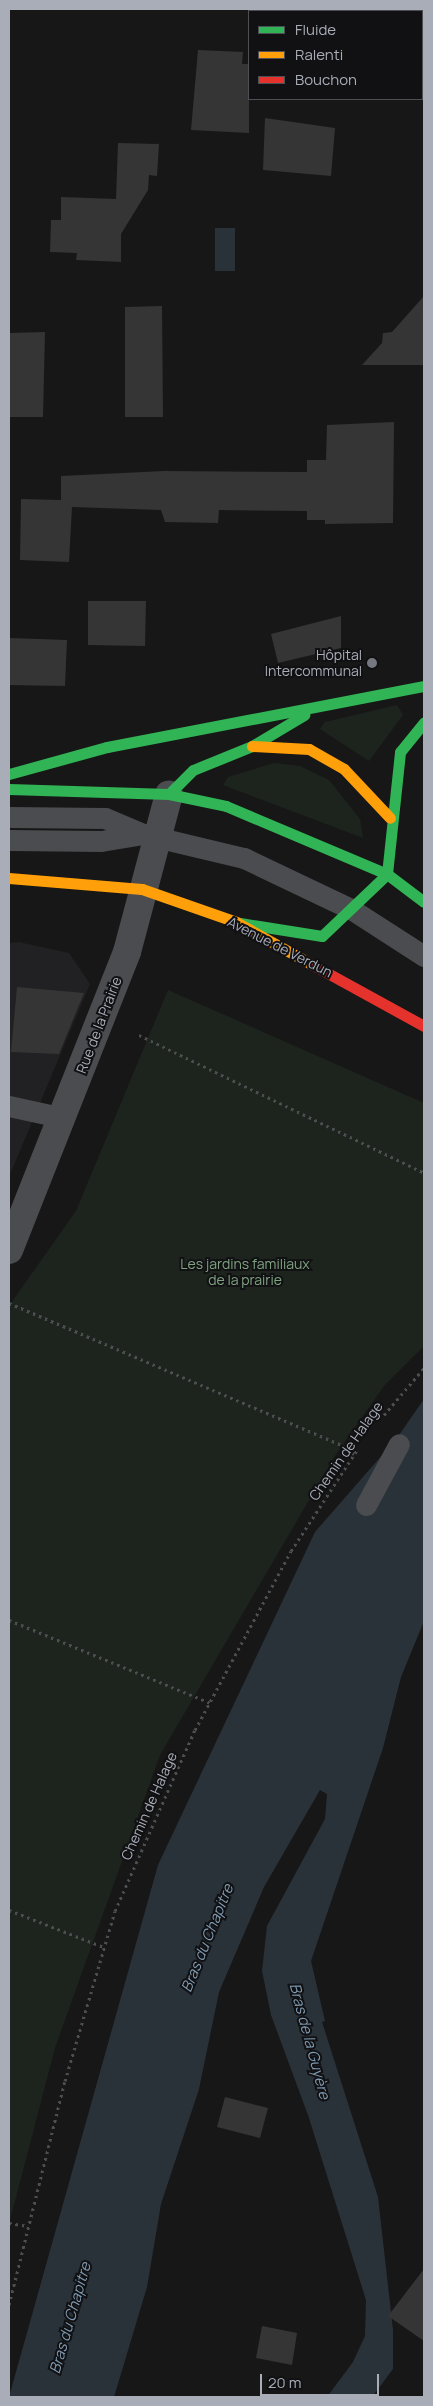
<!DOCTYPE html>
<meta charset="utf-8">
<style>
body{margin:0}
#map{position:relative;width:433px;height:2406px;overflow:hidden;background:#171717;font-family:Manrope,sans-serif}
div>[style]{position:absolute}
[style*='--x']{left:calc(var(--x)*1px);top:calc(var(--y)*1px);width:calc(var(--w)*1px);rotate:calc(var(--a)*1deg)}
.built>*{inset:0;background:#212123}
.green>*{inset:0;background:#1d241e}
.water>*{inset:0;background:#2a3239}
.building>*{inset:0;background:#353536}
.path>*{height:3px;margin-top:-1.5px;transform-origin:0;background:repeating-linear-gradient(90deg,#4d4e52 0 2.5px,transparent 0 6.5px)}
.lane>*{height:21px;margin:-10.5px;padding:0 10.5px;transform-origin:10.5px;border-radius:10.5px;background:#4b4c50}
.street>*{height:28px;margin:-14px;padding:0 14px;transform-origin:14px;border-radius:14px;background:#4b4c50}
.fast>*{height:11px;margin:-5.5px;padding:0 5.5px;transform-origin:5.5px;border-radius:5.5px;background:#30b455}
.slow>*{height:11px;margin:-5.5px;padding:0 5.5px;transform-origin:5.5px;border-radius:5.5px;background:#ff9f0a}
.jam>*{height:11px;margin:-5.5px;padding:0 5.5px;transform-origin:5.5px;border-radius:5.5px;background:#e5322d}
.dots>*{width:14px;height:14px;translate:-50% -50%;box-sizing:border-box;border:2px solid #111113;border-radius:50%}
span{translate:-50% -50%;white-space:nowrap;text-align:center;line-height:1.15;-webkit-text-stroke:4px #111113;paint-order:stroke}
.poi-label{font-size:14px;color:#a8adb8}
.right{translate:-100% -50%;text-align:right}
.street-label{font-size:14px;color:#a8adb8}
.park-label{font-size:14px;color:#7fa381}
.water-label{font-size:15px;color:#7f9bb3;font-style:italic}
.frame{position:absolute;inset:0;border:10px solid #a8adb8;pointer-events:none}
.legend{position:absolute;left:248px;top:10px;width:175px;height:90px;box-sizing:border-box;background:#111113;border:1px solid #4d4f55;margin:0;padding:6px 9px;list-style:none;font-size:15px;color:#a8adb8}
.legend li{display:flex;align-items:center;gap:10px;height:25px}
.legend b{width:25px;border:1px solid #4d4f55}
.scale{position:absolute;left:260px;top:2374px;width:119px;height:22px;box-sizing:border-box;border:2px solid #a8adb8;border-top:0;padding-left:6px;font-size:15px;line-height:18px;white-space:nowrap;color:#a8adb8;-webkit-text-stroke:4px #111113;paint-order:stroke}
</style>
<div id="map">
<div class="built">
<i style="clip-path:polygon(19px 942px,69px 953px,90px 984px,9px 1177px,9px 943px)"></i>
</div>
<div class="green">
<i style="clip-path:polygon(397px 705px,403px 715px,369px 761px,320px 729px,325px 722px)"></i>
<i style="clip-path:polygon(274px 763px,300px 766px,329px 780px,360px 819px,363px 838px,223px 785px,228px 777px)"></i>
<i style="clip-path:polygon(168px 990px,424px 1103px,424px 1346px,384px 1386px,336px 1454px,160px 1755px,55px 2048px,9px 2224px,9px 1306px,76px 1211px)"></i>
</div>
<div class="water">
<i style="clip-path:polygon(215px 228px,235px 228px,235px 271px,215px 271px)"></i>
<i style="clip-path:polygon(424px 1399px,424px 1621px,401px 1677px,383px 1748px,311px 1961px,325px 2021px,322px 2022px,378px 2197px,393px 2330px,393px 2369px,372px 2397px,327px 2397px,353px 2362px,365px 2336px,366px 2300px,308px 2115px,271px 2015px,262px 1971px,267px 1926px,325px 1819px,327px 1794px,320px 1790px,264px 1887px,219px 1992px,199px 2089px,161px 2204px,147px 2287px,114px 2397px,9px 2397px,158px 1865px,315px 1532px,397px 1438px)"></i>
</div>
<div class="building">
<i style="clip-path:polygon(198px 50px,243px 52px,242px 64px,249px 64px,249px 133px,191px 130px)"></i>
<i style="clip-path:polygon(265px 118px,335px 128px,331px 176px,263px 170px)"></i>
<i style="clip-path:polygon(118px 143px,159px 144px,157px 176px,149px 175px,148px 190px,121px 234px,121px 262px,76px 260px,77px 253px,50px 252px,51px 220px,61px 220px,61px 197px,116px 199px)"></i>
<i style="clip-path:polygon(424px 296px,424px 365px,362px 365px,382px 343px,383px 333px,392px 332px)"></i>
<i style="clip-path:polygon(162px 306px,163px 417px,125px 417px,125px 307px)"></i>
<i style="clip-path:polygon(45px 332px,43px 417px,9px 417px,9px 333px)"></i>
<i style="clip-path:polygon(394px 422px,393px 523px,325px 524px,325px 520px,307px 520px,307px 511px,219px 510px,218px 523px,165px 522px,161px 510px,72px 507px,69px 562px,20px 560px,21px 499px,61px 500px,61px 476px,164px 471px,307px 472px,307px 460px,326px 460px,327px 425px)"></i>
<i style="clip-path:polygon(88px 601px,146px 601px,145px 646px,88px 645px)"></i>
<i style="clip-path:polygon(341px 616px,341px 648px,278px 663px,271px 634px)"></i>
<i style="clip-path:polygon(9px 638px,67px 640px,65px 686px,9px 685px)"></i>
<i style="clip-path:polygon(17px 987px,84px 993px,59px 1054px,11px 1052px)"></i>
<i style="clip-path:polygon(225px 2097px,268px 2108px,260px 2138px,217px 2127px)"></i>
<i style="clip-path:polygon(424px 2269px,424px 2341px,388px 2316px)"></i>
<i style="clip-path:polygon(262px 2326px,297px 2333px,292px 2365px,256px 2358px)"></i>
</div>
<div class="path">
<i style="--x:139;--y:1035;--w:317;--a:25.8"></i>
<i style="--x:9;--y:1303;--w:362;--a:23.1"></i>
<i style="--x:342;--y:1445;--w:15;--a:37"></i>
<i style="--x:384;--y:1415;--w:62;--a:-49.6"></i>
<i style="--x:9;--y:1620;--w:217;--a:22.4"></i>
<i style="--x:9;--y:1910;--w:102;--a:21.3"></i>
<i style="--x:9;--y:2223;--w:18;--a:9"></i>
<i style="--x:9;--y:2305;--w:231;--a:-76"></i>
<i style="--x:65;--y:2081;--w:177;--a:-73.6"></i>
<i style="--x:115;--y:1911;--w:198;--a:-66.2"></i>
<i style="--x:195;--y:1730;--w:203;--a:-61.8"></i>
<i style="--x:291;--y:1551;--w:121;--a:-56.8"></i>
</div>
<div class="lane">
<i style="--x:9;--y:817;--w:96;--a:0.6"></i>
<i style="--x:105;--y:818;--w:41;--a:22.8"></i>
<i style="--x:143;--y:834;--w:104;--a:13.4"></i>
<i style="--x:244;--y:858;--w:119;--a:25.5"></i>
<i style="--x:351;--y:909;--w:87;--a:32.8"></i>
<i style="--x:9;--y:840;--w:92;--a:0.6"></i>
<i style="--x:101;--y:841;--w:43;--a:-9.5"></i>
<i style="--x:9;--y:1106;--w:56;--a:12.3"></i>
<i style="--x:366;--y:1505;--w:69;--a:-61.6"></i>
</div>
<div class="street">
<i style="--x:9;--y:1250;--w:321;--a:-68.4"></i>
<i style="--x:127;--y:952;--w:163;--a:-75.1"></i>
</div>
<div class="fast">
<i style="--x:9;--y:774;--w:102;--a:-15.4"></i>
<i style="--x:107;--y:747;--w:323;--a:-10.9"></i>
<i style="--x:9;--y:789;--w:160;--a:1.8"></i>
<i style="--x:169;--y:794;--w:58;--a:11.9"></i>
<i style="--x:226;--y:806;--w:175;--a:22.9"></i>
<i style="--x:387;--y:874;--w:46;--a:37.1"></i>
<i style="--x:169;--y:794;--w:34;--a:-45"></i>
<i style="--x:193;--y:770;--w:64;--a:-22.1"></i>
<i style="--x:252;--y:746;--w:61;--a:-30.8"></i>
<i style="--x:240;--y:923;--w:83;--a:9"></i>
<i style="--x:322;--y:936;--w:90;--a:-43.6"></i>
<i style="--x:387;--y:874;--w:123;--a:-83.9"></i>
<i style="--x:400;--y:752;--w:38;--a:-51"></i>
</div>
<div class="slow">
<i style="--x:252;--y:746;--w:57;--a:3"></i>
<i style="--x:309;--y:749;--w:40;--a:29.7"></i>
<i style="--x:344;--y:769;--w:67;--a:46.8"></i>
<i style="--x:9;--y:878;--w:133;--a:4.7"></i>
<i style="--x:142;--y:889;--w:100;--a:19.3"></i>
<i style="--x:236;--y:922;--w:88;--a:29.2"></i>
</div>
<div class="jam">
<i style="--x:313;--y:965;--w:127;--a:28.8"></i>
</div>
<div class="dots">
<i style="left:372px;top:663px;background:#757880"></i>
</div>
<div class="poi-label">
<span class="right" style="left:362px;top:663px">Hôpital<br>Intercommunal</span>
</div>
<div class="street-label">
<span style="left:280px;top:947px;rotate:27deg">Avenue de Verdun</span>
<span style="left:99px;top:1025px;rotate:-69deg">Rue de la Prairie</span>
<span style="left:346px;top:1451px;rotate:-55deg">Chemin de Halage</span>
<span style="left:149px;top:1806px;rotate:-66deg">Chemin de Halage</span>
</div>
<div class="park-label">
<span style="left:245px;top:1272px">Les jardins familiaux<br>de la prairie</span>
</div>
<div class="water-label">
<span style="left:207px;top:1938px;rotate:-68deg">Bras du Chapitre</span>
<span style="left:310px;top:2041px;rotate:75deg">Bras de la Guyère</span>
<span style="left:70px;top:2318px;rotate:-74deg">Bras du Chapitre</span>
</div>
<div class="frame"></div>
<ul class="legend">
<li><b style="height:6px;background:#30b455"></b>Fluide</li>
<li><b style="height:6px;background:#ff9f0a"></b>Ralenti</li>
<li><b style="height:6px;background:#e5322d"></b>Bouchon</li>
</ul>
<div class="scale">20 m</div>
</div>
